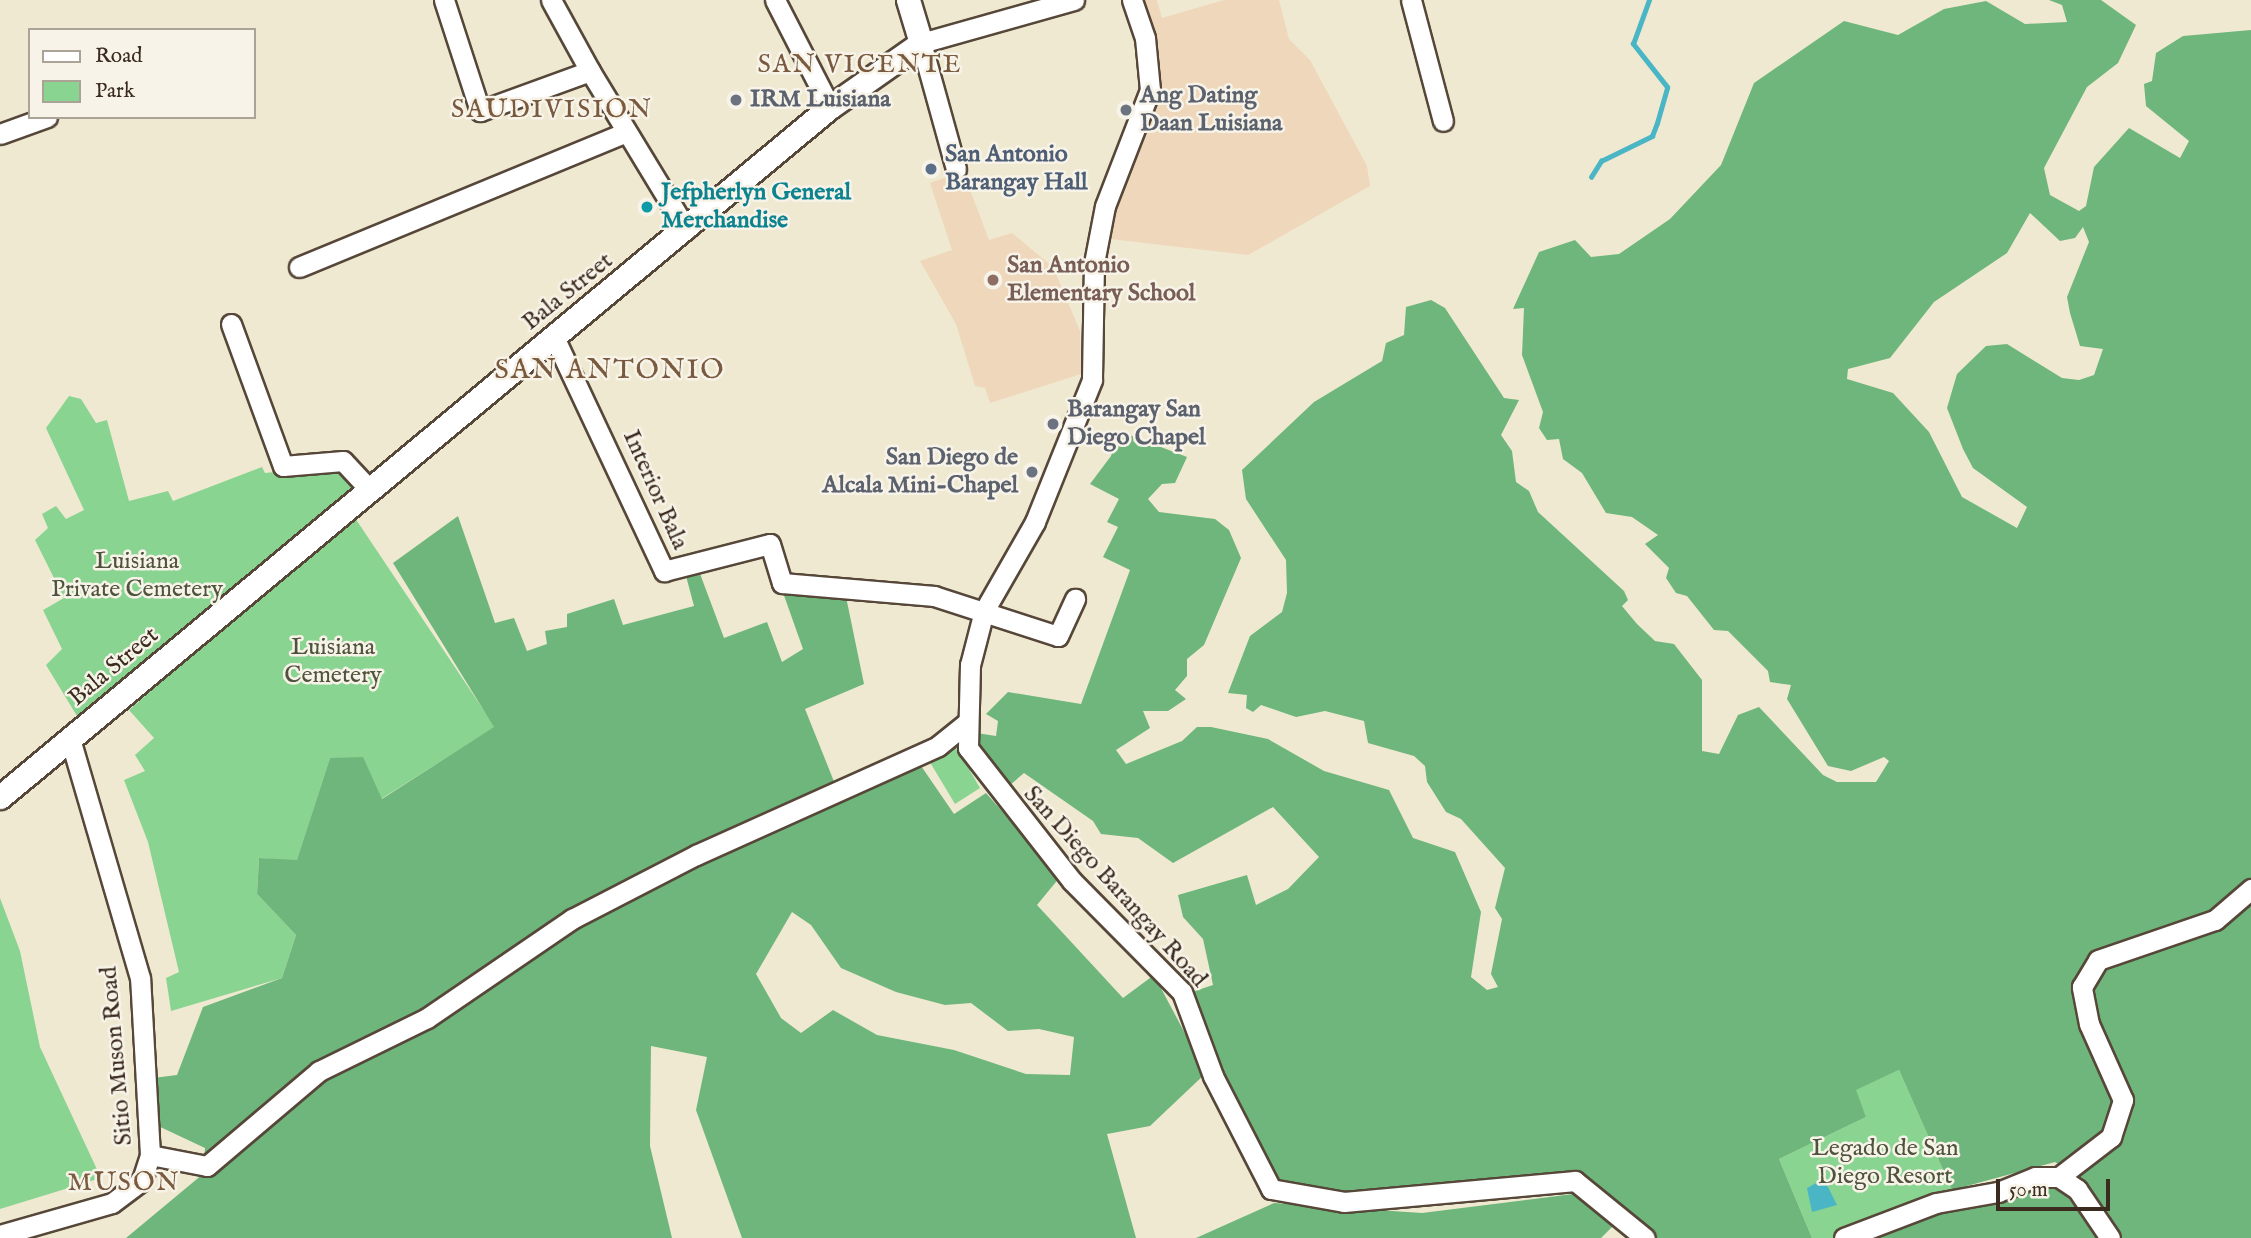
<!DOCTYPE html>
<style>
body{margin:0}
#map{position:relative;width:2251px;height:1238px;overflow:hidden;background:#f0e9d2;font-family:"IM FELL English",serif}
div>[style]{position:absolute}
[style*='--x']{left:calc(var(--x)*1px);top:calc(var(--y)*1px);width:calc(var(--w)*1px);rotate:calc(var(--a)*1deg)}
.built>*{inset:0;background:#eed7bb}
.green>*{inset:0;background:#89d491}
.forest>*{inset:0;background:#6eb67b}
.water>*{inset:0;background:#49b5c5}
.stream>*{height:4.5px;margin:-2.25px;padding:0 2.25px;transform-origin:2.25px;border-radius:2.25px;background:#49b5c5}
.roads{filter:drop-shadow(2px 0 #564739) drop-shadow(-2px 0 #564739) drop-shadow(0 2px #564739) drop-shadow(0 -2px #564739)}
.minor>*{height:19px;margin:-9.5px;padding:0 9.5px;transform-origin:9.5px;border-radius:9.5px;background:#fff}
.major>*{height:23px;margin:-11.5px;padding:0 11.5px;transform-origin:11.5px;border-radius:11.5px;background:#fff}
.dots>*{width:19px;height:19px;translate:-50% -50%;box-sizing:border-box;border:4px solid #f7f3e8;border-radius:50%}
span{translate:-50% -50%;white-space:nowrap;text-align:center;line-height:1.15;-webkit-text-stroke:5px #f7f3e8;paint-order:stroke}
.worship-label{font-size:24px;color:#5b616d;font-weight:700}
.left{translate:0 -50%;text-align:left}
.right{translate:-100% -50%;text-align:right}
.service-label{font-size:24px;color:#4e5e75;font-weight:700}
.culture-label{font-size:24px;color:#0d838f;font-weight:700}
.education-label{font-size:24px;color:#785e54;font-weight:700}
.street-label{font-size:24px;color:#3b2a1e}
.park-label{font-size:24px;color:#4e543b}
.neighbourhood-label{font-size:26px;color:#7a5a3e;letter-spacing:2px}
.quarter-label{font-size:28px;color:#7a5a3e;letter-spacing:2px}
.legend{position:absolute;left:28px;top:28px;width:228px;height:91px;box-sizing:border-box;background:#f7f3e8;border:2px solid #aca397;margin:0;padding:9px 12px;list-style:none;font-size:21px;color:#3b2a1e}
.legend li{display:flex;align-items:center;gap:14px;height:35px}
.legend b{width:35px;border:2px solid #aca397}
.scale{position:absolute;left:1996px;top:1179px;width:114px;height:32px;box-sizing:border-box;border:4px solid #3b2a1e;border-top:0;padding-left:9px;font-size:21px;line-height:24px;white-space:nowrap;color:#3b2a1e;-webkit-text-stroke:5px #f7f3e8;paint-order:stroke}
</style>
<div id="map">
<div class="built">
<i style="clip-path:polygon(1134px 0,1157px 0,1162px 18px,1224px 0,1279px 0,1289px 39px,1310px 60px,1367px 166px,1370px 186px,1248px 255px,1102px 238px,1154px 92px)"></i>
<i style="clip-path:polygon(963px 171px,989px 240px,1012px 233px,1053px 267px,1080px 331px,1081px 374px,990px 403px,985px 388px,975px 386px,956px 324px,920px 261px,952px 250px,930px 183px)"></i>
</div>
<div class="green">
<i style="clip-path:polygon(69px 396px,81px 399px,96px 423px,107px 420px,129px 501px,168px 491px,173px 501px,262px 467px,265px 473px,340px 465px,360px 488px,80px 721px,46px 665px,62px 649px,43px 610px,64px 598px,35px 540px,48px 528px,42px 514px,56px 506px,66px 519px,84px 510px,46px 428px)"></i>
<i style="clip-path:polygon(353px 515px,495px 727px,381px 799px,330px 758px,297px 861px,259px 858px,257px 894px,296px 935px,282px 978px,171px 1011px,166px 978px,179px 972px,148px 842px,124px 780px,145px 771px,135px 755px,154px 738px,129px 710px)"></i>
<i style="clip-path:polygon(954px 743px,980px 788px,955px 804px,928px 759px)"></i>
<i style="clip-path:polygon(0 898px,20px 951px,40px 1047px,101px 1178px,0 1209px)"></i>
<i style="clip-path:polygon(1899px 1070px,1952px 1190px,1833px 1238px,1812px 1238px,1779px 1159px,1866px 1117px,1855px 1090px)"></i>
</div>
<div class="forest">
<i style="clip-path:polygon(evenodd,2049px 0,2101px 0,2136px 25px,2118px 63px,2087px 87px,2044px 168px,2050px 195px,2079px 211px,2086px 206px,2094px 167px,2129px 128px,2180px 158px,2189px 141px,2146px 106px,2144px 84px,2152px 81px,2156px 53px,2183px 36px,2251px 30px,2251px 1238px,2120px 1238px,2076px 1175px,2055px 1162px,1952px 1190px,1899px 1070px,1856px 1090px,1866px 1117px,1779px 1159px,1812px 1238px,1653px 1238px,1590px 1186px,1356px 1193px,1281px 1186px,1236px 1106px,1186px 994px,1213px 985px,1203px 939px,1183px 917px,1178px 895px,1247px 875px,1256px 905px,1288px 889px,1319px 857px,1273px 807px,1173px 863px,1138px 838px,1101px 834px,1093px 821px,1024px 773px,1003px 791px,970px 732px,996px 736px,998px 721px,986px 714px,1008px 692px,1081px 704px,1130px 570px,1103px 557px,1118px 527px,1107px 522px,1119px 499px,1090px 484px,1111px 456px,1119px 431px,1187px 457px,1175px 483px,1162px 484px,1148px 499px,1159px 512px,1215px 519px,1229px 530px,1241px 558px,1204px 645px,1187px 659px,1187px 676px,1175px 690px,1186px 699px,1168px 711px,1143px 711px,1150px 728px,1116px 750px,1126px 764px,1182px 741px,1197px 727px,1211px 727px,1268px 739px,1324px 771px,1389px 790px,1413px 838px,1455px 852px,1481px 912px,1471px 977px,1487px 990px,1498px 987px,1491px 974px,1502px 919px,1495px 908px,1505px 868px,1461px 819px,1446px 812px,1427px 782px,1425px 766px,1414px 756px,1368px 743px,1364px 721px,1325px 711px,1296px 717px,1261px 705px,1253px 712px,1246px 708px,1247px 695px,1228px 693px,1250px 636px,1282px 612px,1287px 593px,1286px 560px,1246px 499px,1242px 470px,1314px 402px,1382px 361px,1386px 343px,1404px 335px,1406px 307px,1431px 300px,1445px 308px,1504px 398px,1519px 400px,1501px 435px,1512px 451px,1516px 482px,1529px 491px,1538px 512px,1624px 591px,1628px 600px,1622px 606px,1637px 624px,1655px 641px,1674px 644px,1702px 680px,1702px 751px,1719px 754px,1738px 715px,1759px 707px,1823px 775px,1837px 782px,1876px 782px,1889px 761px,1884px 757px,1851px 771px,1828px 766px,1787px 699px,1791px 685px,1770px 682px,1768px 671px,1728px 631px,1714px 630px,1687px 596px,1676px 593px,1666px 578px,1669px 568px,1645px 544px,1658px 535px,1632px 517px,1606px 513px,1582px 473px,1563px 459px,1559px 439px,1547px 440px,1539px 428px,1543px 412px,1522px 355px,1524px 308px,1513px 309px,1539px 252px,1575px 240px,1591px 257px,1619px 254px,1670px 219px,1721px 165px,1754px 83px,1844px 21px,1898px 35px,1944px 9px,1986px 1px,2025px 24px,2067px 22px,2062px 5px,2049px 0,2030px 213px,2060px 241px,2075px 238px,2083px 227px,2089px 242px,2067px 297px,2070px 313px,2080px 346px,2103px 349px,2094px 375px,2079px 380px,2062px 378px,2007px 344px,1986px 346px,1957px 374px,1947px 408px,1963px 449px,1973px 468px,2027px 507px,2017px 528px,1962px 497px,1929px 432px,1893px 393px,1847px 379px,1848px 369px,1890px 358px,1934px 302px,2007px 253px,2030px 213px)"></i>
<i style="clip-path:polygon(evenodd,458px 516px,495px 623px,514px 618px,527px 651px,547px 644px,545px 631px,567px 627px,567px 614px,614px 599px,623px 625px,694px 606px,686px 576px,699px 571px,724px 638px,767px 622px,782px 662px,803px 649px,781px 587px,845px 592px,864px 684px,805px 709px,839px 794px,917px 760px,954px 814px,986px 793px,1060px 877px,1037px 905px,1123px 998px,1154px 975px,1206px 1073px,1150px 1126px,1107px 1134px,1136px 1238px,742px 1238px,696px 1110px,707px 1057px,651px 1046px,650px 1146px,672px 1238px,126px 1238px,203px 1174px,205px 1148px,156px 1125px,153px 1078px,177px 1075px,203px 1007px,282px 978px,296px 935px,257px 894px,259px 858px,297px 860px,330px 758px,363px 757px,382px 799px,494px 727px,393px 563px,458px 516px,792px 912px,811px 925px,841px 968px,896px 992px,945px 1005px,971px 1003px,1008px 1031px,1039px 1029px,1074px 1037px,1070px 1075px,1026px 1074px,954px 1050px,877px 1035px,833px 1010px,801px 1033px,781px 1018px,756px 974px,792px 912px)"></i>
<i style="clip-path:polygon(2058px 1185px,2100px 1238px,1869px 1238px,1940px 1207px)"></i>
<i style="clip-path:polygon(1581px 1193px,1615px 1224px,1601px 1238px,1196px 1238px,1274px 1203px,1422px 1213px)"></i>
</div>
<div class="water">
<i style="clip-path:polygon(1824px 1179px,1837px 1205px,1812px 1212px,1807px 1188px)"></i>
</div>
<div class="stream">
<i style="--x:1591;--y:177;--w:19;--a:-58"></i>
<i style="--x:1601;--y:161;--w:57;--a:-26.1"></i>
<i style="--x:1652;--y:136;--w:14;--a:-69"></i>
<i style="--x:1657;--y:123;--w:37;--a:-74"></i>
<i style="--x:1667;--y:87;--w:55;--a:-128.3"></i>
<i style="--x:1633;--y:44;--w:47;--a:-70"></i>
</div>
<div class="roads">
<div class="minor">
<i style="--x:444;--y:0;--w:117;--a:72"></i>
<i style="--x:480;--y:111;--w:117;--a:-20"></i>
<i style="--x:590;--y:71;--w:185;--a:58.7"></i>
<i style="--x:551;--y:0;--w:81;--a:61.2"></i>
<i style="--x:775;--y:0;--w:120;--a:62.8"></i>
<i style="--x:1132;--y:0;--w:40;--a:71.1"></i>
<i style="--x:1145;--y:38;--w:52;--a:84.5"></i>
<i style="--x:1150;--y:90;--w:124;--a:111.2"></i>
<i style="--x:1105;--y:206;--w:58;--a:100.9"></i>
<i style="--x:1094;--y:263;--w:117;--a:91"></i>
<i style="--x:1092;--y:380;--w:153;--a:111.9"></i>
<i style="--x:1035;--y:522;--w:103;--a:119.8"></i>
<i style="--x:984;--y:611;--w:56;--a:104.5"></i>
<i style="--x:970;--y:665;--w:83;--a:91.4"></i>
<i style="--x:968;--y:748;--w:169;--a:52"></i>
<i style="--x:1072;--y:881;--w:156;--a:45.3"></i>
<i style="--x:1182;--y:992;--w:90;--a:69.7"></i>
<i style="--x:1213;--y:1076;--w:127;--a:62.8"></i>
<i style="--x:1271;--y:1189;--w:74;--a:10.1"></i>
<i style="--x:1344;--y:1202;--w:232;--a:-5.2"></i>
<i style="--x:1575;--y:1181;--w:90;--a:39.2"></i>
<i style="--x:1411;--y:0;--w:125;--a:75.2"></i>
<i style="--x:0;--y:134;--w:50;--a:-19.9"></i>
<i style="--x:956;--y:169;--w:131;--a:-105.5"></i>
<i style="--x:921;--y:43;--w:159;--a:-15.7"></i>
<i style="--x:299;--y:267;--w:354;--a:-22.4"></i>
<i style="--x:231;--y:324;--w:151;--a:69.9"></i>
<i style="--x:283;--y:466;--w:60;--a:-4.8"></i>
<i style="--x:343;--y:461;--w:41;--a:47"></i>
<i style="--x:554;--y:337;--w:259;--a:64.8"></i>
<i style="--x:664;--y:571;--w:109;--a:-14.3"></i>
<i style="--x:770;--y:544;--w:41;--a:72.9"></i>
<i style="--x:782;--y:583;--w:153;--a:4.9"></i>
<i style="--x:934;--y:596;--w:130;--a:17.9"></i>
<i style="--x:1058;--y:636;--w:41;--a:-65.3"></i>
<i style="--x:150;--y:1155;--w:58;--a:10.9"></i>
<i style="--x:207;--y:1166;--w:147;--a:-40.3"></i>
<i style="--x:319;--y:1071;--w:120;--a:-26.1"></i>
<i style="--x:427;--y:1018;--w:176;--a:-34.3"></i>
<i style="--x:572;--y:919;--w:140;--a:-27.3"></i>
<i style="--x:696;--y:855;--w:265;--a:-24.2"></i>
<i style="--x:938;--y:746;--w:36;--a:-39"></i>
<i style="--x:2059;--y:1177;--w:66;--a:-37.6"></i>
<i style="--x:2111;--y:1137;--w:39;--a:-72"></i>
<i style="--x:2123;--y:1100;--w:83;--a:-114.1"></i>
<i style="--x:2089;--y:1024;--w:38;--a:-101"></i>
<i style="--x:2082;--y:987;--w:31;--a:-59"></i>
<i style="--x:2098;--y:960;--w:124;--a:-18.9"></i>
<i style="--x:2215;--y:920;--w:48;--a:-40.7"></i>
<i style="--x:0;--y:1235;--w:116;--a:-15.9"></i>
<i style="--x:112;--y:1203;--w:38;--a:-37"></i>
<i style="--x:142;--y:1180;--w:26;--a:-72"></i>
<i style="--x:150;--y:1155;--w:177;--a:-93.2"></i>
<i style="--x:140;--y:978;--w:250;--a:-106.3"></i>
<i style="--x:1844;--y:1238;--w:98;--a:-20.8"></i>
<i style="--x:1936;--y:1203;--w:63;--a:-10.1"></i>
<i style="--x:1998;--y:1192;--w:40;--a:-22"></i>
<i style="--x:2035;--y:1177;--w:24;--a:0"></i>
<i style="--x:2059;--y:1177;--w:22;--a:34"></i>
<i style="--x:2077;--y:1189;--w:59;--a:56"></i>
</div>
<div class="major">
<i style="--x:0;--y:797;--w:1079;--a:-39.74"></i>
<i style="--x:830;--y:107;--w:111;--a:-35.1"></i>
<i style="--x:921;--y:43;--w:45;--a:-106.8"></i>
</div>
</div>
<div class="dots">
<i style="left:736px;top:100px;background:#6b7280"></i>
<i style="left:1126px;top:110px;background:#6b7280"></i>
<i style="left:931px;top:169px;background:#5c6f8a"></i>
<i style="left:647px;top:207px;background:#0f9aa8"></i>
<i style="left:993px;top:280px;background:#8d6e63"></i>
<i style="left:1053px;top:424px;background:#6b7280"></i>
<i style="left:1032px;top:472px;background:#6b7280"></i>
</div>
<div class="worship-label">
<span class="left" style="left:1140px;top:110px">Ang Dating<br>Daan Luisiana</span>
<span class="left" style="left:750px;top:100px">IRM Luisiana</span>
<span class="left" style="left:1067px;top:424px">Barangay San<br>Diego Chapel</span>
<span class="right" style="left:1018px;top:472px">San Diego de<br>Alcala Mini-Chapel</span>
</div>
<div class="service-label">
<span class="left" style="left:945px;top:169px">San Antonio<br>Barangay Hall</span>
</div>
<div class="culture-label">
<span class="left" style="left:661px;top:207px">Jefpherlyn General<br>Merchandise</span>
</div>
<div class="education-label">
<span class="left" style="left:1007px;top:280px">San Antonio<br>Elementary School</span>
</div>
<div class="street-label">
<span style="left:568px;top:292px;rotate:-39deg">Bala Street</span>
<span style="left:655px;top:490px;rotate:66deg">Interior Bala</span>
<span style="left:114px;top:667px;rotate:-40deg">Bala Street</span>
<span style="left:1115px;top:887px;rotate:48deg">San Diego Barangay Road</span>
<span style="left:117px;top:1056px;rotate:-95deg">Sitio Muson Road</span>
</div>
<div class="park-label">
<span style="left:137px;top:576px">Luisiana<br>Private Cemetery</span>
<span style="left:333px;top:662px">Luisiana<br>Cemetery</span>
<span style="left:1885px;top:1163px">Legado de San<br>Diego Resort</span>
</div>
<div class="neighbourhood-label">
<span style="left:860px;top:65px">SAN VICENTE</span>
<span style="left:552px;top:110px">SAUDIVISION</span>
<span style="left:124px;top:1183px">MUSON</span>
</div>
<div class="quarter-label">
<span style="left:610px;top:371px">SAN ANTONIO</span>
</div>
<ul class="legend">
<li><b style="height:9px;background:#fff"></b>Road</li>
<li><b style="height:19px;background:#89d491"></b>Park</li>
</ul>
<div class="scale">50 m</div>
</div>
